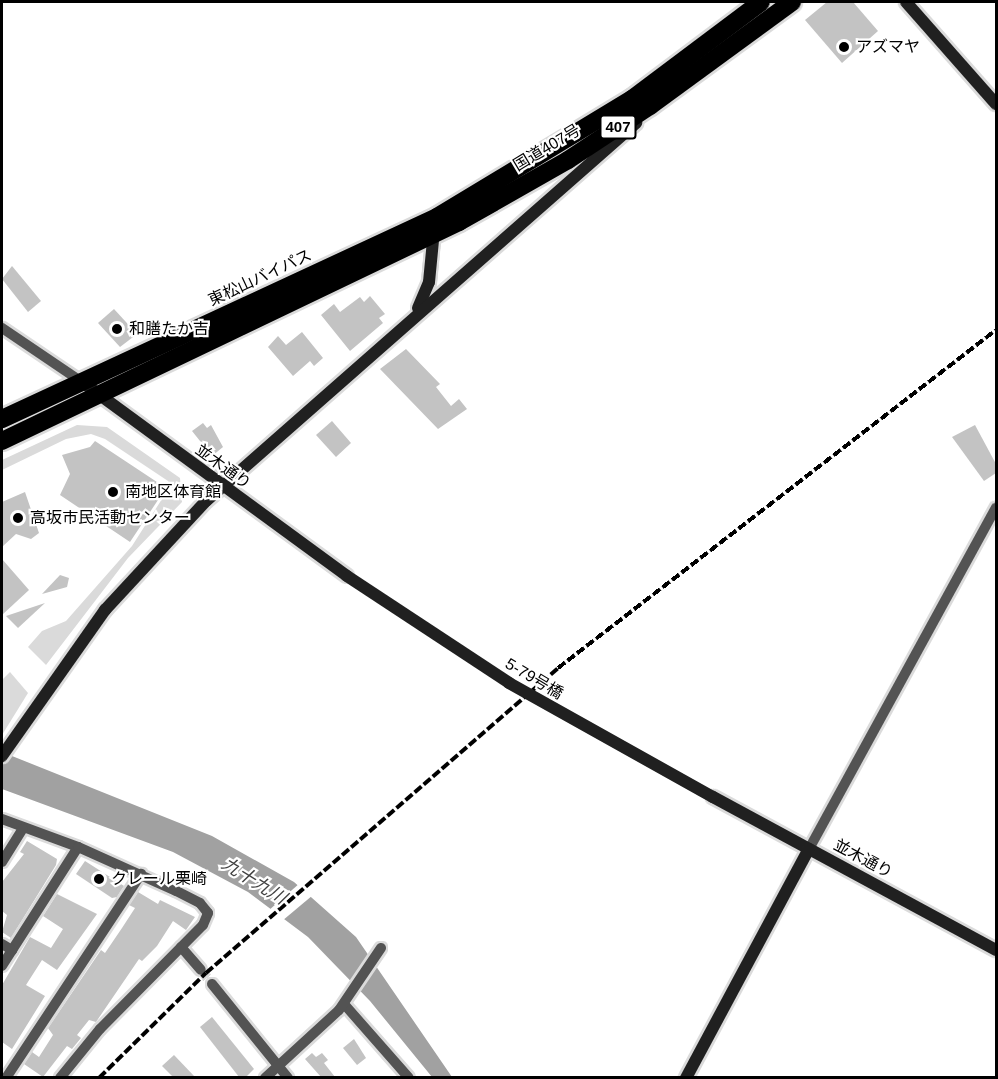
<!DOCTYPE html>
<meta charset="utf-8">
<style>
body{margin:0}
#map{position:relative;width:998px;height:1079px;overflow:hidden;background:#fff;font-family:Helvetica,"Noto Sans JP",sans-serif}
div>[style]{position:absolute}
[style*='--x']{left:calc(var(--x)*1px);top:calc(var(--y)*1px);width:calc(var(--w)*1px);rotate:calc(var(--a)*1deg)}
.green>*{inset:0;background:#dadada}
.water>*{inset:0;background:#a1a1a1}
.pier>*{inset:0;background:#fff}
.building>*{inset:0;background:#c3c3c3}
.street-tunnel>*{height:10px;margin-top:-5px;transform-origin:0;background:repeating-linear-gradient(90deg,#d9d9d9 0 10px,transparent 0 15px)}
.roads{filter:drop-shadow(2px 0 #dbdbdb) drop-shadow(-2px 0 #dbdbdb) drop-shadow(0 2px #dbdbdb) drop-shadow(0 -2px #dbdbdb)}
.street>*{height:10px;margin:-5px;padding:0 5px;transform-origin:5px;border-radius:5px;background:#535353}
.secondary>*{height:12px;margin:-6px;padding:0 6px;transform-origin:6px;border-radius:6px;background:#202020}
.highway>*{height:18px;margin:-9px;padding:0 9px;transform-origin:9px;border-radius:9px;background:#000}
.rail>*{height:4px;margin-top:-2px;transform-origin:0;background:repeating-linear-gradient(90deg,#000 0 9px,transparent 0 12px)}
.secondary-bridge>*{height:12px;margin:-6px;padding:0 6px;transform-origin:6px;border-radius:6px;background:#202020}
.dots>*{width:16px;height:16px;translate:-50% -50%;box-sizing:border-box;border:3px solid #fff;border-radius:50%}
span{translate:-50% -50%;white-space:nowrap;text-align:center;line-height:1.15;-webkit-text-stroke:4.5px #fff;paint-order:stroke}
.shield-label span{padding:2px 4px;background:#fff;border:2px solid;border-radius:4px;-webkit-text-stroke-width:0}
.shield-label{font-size:15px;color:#000;font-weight:700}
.poi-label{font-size:16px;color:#000}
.left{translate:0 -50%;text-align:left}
.street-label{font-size:16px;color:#000}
.water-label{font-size:18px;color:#424242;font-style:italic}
.frame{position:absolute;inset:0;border:3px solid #000;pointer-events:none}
</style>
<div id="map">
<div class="green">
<i style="clip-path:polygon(77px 425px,107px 427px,180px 478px,182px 502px,128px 558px,46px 665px,28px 647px,42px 631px,66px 621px,132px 546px,162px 499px,168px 498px,173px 489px,168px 481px,105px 439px,91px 434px,66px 439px,2px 470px,2px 460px)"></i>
<i style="clip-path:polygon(10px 672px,28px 693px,2px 735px,2px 680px)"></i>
</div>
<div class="water">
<i style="clip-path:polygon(2px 752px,212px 836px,294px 882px,356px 937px,452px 1077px,432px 1077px,370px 1001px,308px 937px,248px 892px,173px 852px,2px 789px)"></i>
</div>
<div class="pier">
<i style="clip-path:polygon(300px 883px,313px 895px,282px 921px,268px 911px)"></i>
</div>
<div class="building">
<i style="clip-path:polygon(827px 2px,853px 2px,878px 31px,842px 63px,805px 20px)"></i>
<i style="clip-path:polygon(12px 266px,41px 301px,28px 312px,2px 279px)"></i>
<i style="clip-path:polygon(370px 296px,385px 314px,379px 318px,383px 323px,350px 351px,321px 315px,334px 304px,340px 312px,360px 297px,364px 302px)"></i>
<i style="clip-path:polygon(114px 309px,137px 334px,120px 347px,98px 323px)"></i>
<i style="clip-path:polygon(302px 332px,323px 358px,314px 366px,310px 361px,293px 376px,268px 347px,278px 336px,286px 345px)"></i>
<i style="clip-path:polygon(406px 349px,440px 384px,436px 387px,451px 406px,459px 399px,467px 409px,438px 429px,380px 369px)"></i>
<i style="clip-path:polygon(332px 421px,351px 443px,336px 457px,316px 435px)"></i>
<i style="clip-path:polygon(203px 423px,207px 428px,211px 425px,223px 447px,212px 456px,192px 431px)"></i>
<i style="clip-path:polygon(975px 425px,996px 464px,996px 473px,984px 481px,952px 437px)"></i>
<i style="clip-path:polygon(95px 441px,166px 488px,130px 542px,60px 495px,70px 474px,62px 455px,90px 447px)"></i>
<i style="clip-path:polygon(25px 492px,39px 533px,31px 539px,16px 534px,2px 547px,2px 502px)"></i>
<i style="clip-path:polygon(2px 559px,29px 590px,2px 615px)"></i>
<i style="clip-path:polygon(60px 575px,69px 578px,67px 587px,42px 594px)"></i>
<i style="clip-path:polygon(45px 603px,18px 628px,6px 616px)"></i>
<i style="clip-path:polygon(27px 841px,57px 859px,56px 865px,11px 938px,2px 932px,7px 915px,2px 911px,2px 882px,24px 854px,20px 852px)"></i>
<i style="clip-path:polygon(85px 861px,124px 886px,117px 897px,112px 898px,76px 874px)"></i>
<i style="clip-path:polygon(138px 892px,158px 904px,160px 900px,195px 917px,186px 930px,173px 921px,157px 946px,142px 961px,139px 959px,96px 1022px,89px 1020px,77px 1035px,81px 1038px,72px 1049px,67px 1046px,43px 1077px,24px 1064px,32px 1052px,39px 1057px,53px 1035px,48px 1028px,101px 950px,105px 953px,122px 928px,135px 908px,129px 905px)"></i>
<i style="clip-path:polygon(57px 894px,97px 914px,57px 970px,42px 960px,26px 985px,45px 996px,12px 1049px,2px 1042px,2px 985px,30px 937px,51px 948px,63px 929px,43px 916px)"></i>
<i style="clip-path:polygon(212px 1017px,254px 1069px,246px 1077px,239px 1077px,200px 1027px)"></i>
<i style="clip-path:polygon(354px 1039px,366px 1058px,357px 1065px,343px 1048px)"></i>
<i style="clip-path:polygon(312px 1053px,316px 1057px,322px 1053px,328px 1060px,324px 1063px,335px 1077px,321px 1077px,305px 1059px)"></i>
<i style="clip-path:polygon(174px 1055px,195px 1077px,173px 1077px,162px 1066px)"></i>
</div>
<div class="street-tunnel">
<i style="--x:201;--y:970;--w:18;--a:52"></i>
</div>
<div class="roads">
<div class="street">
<i style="--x:2;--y:328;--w:97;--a:34"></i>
<i style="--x:2;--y:819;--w:81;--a:20.2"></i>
<i style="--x:78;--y:847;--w:141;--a:122.6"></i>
<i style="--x:809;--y:849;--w:389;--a:-61.3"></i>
<i style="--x:2;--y:862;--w:39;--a:-58"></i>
<i style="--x:2;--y:944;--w:12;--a:31"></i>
<i style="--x:181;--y:947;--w:30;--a:49"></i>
<i style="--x:212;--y:984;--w:121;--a:51"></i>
<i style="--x:344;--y:1004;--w:98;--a:48.7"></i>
<i style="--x:6;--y:1078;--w:245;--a:-56.5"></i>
<i style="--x:60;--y:1078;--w:63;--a:-50.8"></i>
<i style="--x:100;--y:1029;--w:146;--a:-45.3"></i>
<i style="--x:203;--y:925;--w:13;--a:-67"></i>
<i style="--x:208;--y:913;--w:13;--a:-129"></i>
<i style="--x:200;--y:903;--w:27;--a:-153"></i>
<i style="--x:176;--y:891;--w:107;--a:-155.8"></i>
<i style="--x:265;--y:1078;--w:100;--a:-42.6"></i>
<i style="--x:339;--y:1010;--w:75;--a:-55.9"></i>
</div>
<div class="secondary">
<i style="--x:906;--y:2;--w:136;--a:48.6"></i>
<i style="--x:418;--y:308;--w:28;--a:-67"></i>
<i style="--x:429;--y:282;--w:52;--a:-84.5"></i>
<i style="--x:82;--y:382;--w:328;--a:36.2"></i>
<i style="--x:2;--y:756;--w:179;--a:-54.8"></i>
<i style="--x:105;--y:610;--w:149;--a:-47.2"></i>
<i style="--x:206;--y:501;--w:573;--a:-41.32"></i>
<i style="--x:713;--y:797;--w:322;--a:28.4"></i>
<i style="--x:686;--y:1078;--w:260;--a:-61.8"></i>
</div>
<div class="highway">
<i style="--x:2;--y:419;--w:480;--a:-24.9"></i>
<i style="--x:437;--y:217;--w:228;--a:-31.2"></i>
<i style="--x:632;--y:99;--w:161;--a:-36.9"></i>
<i style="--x:2;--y:441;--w:507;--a:-25.6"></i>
<i style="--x:459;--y:222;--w:125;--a:-29.6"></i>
<i style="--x:568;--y:160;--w:98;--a:-33.4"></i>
<i style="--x:650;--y:106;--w:176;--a:-36.2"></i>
</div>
</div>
<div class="rail">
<i style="--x:99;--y:1078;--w:150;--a:-44.5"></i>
<i style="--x:206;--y:973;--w:466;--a:-40.9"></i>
<i style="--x:558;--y:668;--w:553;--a:-37.66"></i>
</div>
<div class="secondary-bridge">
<i style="--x:347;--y:576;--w:194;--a:33.4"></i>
<i style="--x:509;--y:683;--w:234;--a:29.2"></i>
</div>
<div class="dots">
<i style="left:844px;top:47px;background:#000"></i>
<i style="left:117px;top:329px;background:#000"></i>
<i style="left:113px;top:492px;background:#000"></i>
<i style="left:18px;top:518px;background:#000"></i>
<i style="left:99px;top:879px;background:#000"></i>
</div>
<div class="shield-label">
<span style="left:618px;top:127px">407</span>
</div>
<div class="poi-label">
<span class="left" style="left:856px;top:47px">アズマヤ</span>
<span class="left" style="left:129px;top:329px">和膳たか吉</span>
<span class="left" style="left:125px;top:492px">南地区体育館</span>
<span class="left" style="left:30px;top:518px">高坂市民活動センター</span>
<span class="left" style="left:111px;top:879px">クレール栗崎</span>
</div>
<div class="street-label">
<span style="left:547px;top:148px;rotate:-31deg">国道407号</span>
<span style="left:260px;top:278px;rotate:-25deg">東松山バイパス</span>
<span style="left:223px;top:467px;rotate:36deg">並木通り</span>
<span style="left:534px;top:679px;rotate:31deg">5-79号橋</span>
<span style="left:863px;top:859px;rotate:28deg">並木通り</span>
</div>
<div class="water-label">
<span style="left:254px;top:881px;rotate:32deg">九十九川</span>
</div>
<div class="frame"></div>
</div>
